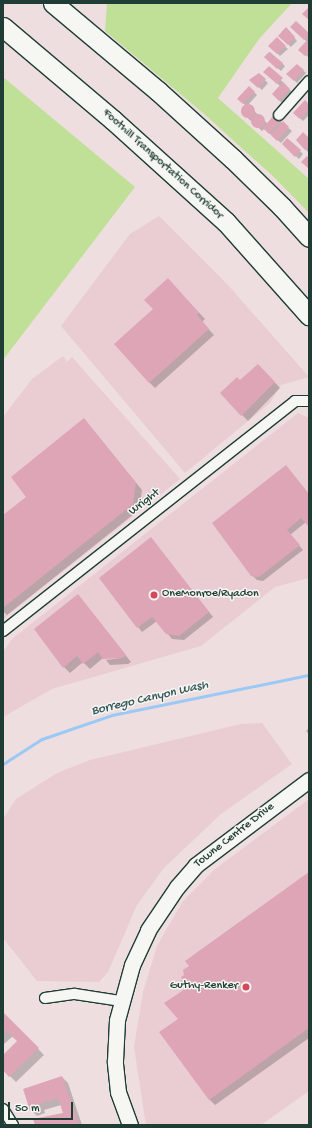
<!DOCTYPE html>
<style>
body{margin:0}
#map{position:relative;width:312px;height:1128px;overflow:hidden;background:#eedee0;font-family:"Gochi Hand",sans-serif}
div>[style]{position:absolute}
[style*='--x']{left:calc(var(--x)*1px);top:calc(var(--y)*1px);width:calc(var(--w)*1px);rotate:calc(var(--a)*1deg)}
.built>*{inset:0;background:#e9cdd3}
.green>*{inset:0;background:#c0e098}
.shadow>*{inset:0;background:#0003}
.stream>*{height:2.5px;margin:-1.25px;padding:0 1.25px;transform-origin:1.25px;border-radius:1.25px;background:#9ac9f5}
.building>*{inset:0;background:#dda5b6}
.round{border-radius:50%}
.roads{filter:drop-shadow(1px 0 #1f3d34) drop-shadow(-1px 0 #1f3d34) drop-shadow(0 1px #1f3d34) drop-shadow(0 -1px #1f3d34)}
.street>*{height:10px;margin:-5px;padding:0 5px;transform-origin:5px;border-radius:5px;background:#f6f6f2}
.secondary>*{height:15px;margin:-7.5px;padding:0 7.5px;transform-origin:7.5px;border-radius:7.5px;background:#f6f6f2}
.highway>*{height:19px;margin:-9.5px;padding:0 9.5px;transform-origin:9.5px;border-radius:9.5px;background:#f6f6f2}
.dots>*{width:11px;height:11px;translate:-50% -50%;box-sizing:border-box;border:2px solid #f6f6f2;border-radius:50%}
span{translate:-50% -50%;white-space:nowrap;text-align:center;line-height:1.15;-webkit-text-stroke:3px #f6f6f2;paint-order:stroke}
.street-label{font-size:12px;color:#1f3d34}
.poi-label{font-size:12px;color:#1f3d34}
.left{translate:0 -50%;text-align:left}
.right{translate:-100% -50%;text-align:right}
.water-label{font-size:13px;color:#38595b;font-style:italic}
.frame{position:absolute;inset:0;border:4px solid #1f3d34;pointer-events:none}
.scale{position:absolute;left:8px;top:1102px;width:65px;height:18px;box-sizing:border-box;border:2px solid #1f3d34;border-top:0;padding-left:5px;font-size:12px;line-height:14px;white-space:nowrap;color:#1f3d34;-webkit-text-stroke:3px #f6f6f2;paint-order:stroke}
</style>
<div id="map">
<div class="built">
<i style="clip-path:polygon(159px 216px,227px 284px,309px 377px,281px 385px,270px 403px,185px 473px,61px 326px,130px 234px)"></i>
<i style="clip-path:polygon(63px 356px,67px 362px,72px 357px,180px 479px,3px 619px,3px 417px,32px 379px)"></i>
<i style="clip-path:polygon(298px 413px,309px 418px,309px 578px,275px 587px,201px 646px,52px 689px,3px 717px,3px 652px,12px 639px)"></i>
<i style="clip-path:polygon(262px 723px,292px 764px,221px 814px,164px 868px,137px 905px,108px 972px,99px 982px,37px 981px,3px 938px,3px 819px,16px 799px,57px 773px,90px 760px,241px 724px)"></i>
<i style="clip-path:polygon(309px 799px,309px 1091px,261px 1125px,146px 1125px,134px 1047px,143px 992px,157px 946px,183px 901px,215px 869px)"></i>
</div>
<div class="green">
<i style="clip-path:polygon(107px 3px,292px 3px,259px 39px,218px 98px,309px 179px,309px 213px,276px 179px,203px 113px,105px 31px)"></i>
<i style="clip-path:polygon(3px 77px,135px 187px,3px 360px)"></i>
</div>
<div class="shadow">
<i style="clip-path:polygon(296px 23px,309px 34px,309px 58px,300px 50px,307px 42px,292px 27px)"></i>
<i style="clip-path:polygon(289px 31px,297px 41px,291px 47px,279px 36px)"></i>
<i style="clip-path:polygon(277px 39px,288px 49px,280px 56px,270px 46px)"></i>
<i style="clip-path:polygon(270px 52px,285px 66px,281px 71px,265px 57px)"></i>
<i style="clip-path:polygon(297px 65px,306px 73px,297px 83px,288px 74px)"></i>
<i style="clip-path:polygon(269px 67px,292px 92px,282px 103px,273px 94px,280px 86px,265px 72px)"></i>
<i style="clip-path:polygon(259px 75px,268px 83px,262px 90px,251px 80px)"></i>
<i style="clip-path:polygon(249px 87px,257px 95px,248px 105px,268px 124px,274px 116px,292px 131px,281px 143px,264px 129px,262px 131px,241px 112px,246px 106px,238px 98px)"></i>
<i style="clip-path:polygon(309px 106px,309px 115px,303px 121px,294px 113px)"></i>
<i style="clip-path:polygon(304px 134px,309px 139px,309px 153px,298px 142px)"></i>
<i style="clip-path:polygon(287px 139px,303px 154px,299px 159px,283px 144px)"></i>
<i style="clip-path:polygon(174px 286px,205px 319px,202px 322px,214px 335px,155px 388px,149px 382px,154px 310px)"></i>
<i style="clip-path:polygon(264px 371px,280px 388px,248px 421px,221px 393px)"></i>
<i style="clip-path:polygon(84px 419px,142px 490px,139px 510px,7px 615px,3px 611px,3px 517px,27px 498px)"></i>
<i style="clip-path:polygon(309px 494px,309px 526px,306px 522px,290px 535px,303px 550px,263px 581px,257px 580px,252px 575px)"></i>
<i style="clip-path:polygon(151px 538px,213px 617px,184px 640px,172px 639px,157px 621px,142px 632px,100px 578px)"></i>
<i style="clip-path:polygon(78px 596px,131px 662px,128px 664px,110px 665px,106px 660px,127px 657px,103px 658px,90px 669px,83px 662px,70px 673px,64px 667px)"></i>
<i style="clip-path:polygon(309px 728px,309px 734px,306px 731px)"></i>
<i style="clip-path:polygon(309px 873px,309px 1038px,215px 1105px,209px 1099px,179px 1020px,186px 990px)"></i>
<i style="clip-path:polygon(3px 1013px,44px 1055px,16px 1082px,3px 1069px,3px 1056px,18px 1041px,13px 1036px,3px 1045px)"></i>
<i style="clip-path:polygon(62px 1077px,68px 1083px,82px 1125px,36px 1125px,64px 1114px,61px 1105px,44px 1110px,45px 1113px,37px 1116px,31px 1110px)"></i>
</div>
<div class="stream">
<i style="--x:3;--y:764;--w:46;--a:-32.7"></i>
<i style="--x:42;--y:739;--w:74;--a:-18.9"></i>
<i style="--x:112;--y:715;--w:201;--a:-11.5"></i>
</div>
<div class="building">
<i style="clip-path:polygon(309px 7px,309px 20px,302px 14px)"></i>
<i style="clip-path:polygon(296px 21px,309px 33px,304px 40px,290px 27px)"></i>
<i style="clip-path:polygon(286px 27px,295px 37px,288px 45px,278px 36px)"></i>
<i style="clip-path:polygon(277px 37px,286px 46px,277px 54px,268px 46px)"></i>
<i style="clip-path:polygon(309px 38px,309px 52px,305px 56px,298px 50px)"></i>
<i style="clip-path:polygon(269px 52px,283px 63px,277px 69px,264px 57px)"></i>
<i style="clip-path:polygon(297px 64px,304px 70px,294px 81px,286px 74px)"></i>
<i style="clip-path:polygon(269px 66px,283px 78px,277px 84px,263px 72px)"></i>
<i style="clip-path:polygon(259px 73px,266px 79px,258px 88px,249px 80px)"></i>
<i style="clip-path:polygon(283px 82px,290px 89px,279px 101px,272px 94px)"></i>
<i style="clip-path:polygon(249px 86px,255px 92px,243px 104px,237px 99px)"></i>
<i style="clip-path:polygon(305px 100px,309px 104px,309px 110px,300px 119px,293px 113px)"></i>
<i class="round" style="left:241px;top:104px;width:14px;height:14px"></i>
<i class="round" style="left:251px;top:114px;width:14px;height:14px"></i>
<i style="clip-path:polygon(274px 115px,281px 121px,269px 134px,263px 128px)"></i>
<i style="clip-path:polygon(283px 121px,289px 127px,277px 141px,271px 135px)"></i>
<i style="clip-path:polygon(303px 132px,309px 138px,309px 146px,305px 150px,296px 140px)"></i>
<i style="clip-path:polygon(287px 138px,301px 150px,295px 157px,282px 144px)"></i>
<i style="clip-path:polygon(307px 156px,309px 158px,309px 169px,301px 162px)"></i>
<i style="clip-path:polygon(168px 278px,199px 313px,197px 315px,209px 329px,149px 383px,114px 344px,153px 309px,144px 300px)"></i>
<i style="clip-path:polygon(258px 364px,275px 382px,241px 416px,220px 393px,237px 377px,240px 380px)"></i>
<i style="clip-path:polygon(84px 418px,136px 483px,133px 504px,3px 608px,3px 515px,26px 497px,11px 477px)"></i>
<i style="clip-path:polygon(286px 465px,309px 494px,309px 527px,301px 518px,287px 530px,300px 545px,259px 577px,251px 576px,212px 523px)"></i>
<i style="clip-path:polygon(151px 537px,209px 612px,179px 636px,166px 634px,152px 617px,137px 628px,99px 578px)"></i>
<i style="clip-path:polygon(78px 594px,126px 655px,122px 658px,103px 659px,98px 652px,83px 664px,77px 656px,63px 668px,34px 629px)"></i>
<i style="clip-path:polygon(309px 872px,309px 1028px,209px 1100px,159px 1032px,178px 1019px,164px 1003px,185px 989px,180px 981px,183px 980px,181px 977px,184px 975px,183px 970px,189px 966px,185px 961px)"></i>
<i style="clip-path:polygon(3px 1012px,39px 1048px,9px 1077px,3px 1070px,3px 1055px,17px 1041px,6px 1031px,3px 1034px)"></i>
<i style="clip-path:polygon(62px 1076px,79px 1125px,35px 1125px,33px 1119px,63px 1113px,58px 1098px,39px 1104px,40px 1108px,30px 1111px,23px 1089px)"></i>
</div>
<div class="roads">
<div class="street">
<i style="--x:279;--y:115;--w:45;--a:-48.6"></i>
<i style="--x:3;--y:631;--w:372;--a:-38.2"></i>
<i style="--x:295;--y:401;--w:14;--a:0"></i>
<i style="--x:45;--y:998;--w:30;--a:-8"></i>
<i style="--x:75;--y:994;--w:47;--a:8.7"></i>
<i style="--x:3;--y:1109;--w:19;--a:58"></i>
</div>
<div class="secondary">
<i style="--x:130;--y:1125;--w:35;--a:-110"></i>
<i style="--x:118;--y:1092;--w:31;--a:-96"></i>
<i style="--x:115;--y:1061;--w:41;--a:-87.2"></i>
<i style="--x:117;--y:1020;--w:57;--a:-74.7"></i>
<i style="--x:132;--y:965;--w:38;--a:-65"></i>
<i style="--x:148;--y:930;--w:52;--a:-56"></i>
<i style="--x:177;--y:887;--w:29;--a:-49"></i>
<i style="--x:196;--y:865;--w:141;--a:-37"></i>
</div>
<div class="highway">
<i style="--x:53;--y:3;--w:137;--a:40"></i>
<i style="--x:158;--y:91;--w:101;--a:42.2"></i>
<i style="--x:233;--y:159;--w:69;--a:44.4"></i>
<i style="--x:282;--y:207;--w:40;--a:48"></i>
<i style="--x:3;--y:27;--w:144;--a:40.2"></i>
<i style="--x:113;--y:120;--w:152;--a:42.1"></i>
<i style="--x:226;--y:222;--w:125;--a:48.3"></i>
</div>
</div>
<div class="dots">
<i style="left:154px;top:595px;background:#d1495b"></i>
<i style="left:246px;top:987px;background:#d1495b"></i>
</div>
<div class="street-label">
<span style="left:162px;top:165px;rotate:42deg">Foothill Transportation Corridor</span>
<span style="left:145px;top:503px;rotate:-38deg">Wright</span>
<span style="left:235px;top:836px;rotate:-38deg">Towne Centre Drive</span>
</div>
<div class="poi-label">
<span class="left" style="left:162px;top:595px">OneMonroe/Ryadon</span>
<span class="right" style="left:238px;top:987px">Guthy-Renker</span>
</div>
<div class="water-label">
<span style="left:150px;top:699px;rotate:-13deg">Borrego Canyon Wash</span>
</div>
<div class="frame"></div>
<div class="scale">50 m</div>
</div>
